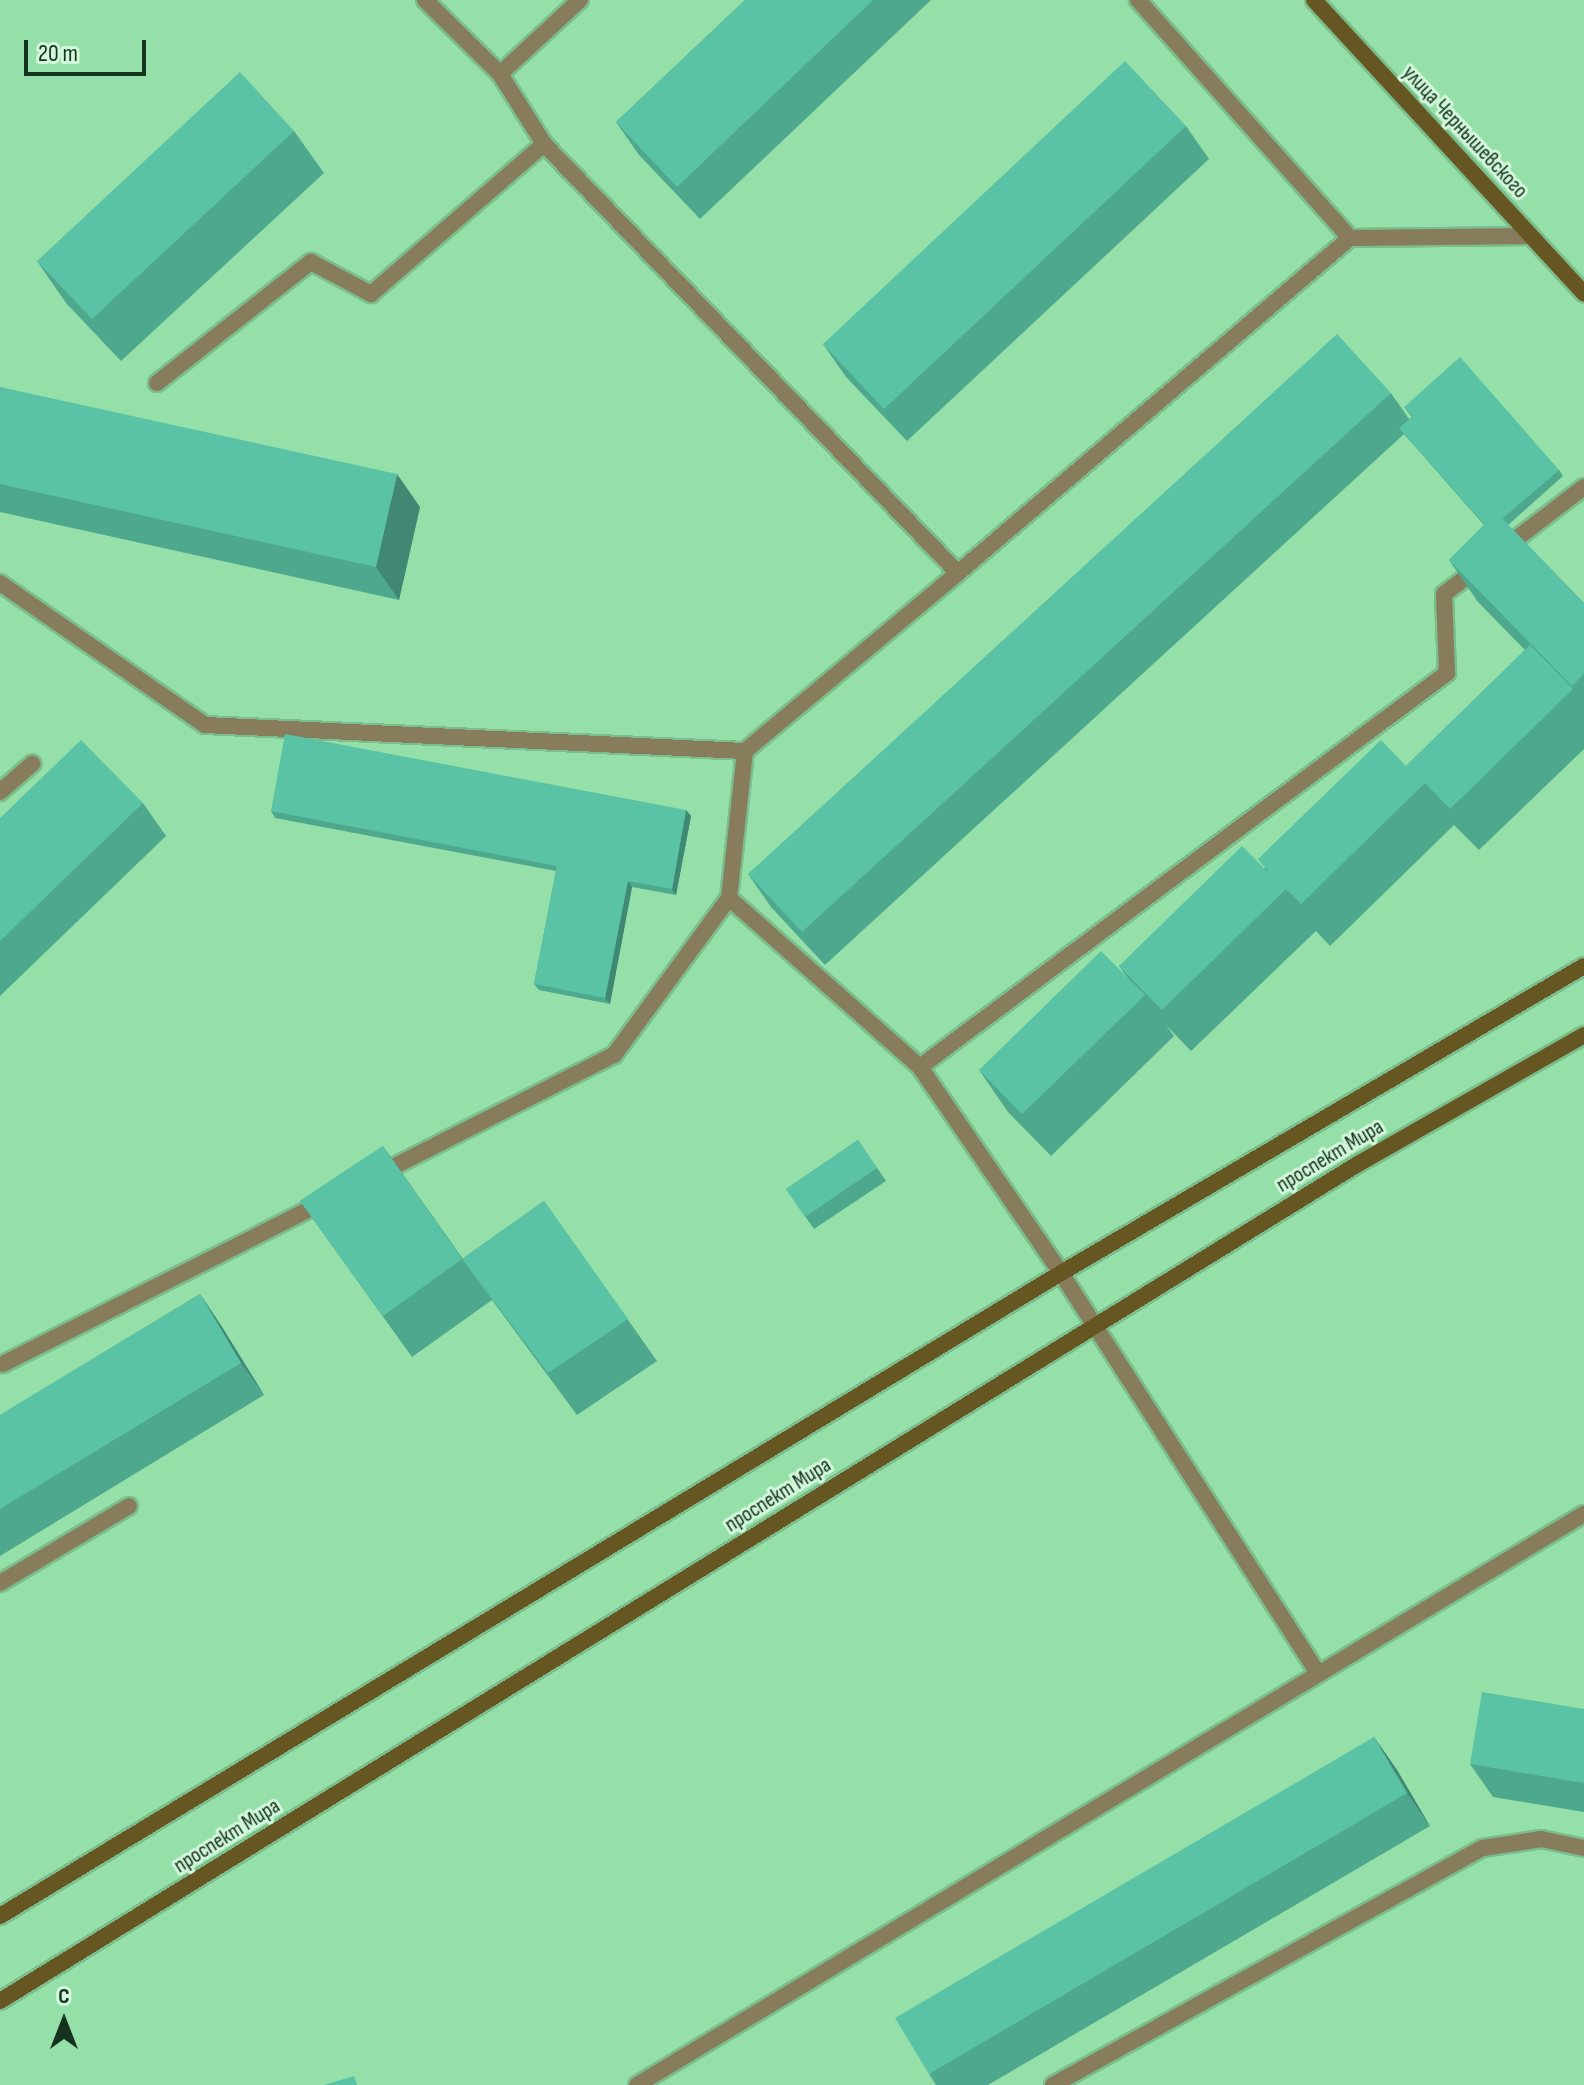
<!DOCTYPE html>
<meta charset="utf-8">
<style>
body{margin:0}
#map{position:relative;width:1584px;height:2085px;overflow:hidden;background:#95e0a8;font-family:"Sofia Sans Condensed",sans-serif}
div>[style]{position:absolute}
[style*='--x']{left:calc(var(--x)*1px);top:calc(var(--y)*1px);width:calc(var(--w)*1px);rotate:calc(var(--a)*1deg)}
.roads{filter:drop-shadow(2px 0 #7bbd8c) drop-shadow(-2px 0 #7bbd8c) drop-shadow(0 2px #7bbd8c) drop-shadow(0 -2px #7bbd8c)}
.lane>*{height:16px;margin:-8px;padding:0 8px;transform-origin:8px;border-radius:8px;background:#877c5c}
.street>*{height:16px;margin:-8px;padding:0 8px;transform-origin:8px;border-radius:8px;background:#877c5c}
.secondary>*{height:16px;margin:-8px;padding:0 8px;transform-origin:8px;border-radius:8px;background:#665622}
.wall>*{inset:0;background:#4ea88e}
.shaded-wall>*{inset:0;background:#408874}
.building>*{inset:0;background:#5bc3a5}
span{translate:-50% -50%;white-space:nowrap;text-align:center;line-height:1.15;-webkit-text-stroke:6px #d3f7da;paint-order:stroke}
.street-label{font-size:22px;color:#14321d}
.north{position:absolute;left:24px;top:1981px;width:80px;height:80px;-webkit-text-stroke:6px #d3f7da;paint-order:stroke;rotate:0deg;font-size:22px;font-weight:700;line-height:32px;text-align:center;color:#14321d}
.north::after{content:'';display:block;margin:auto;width:28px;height:36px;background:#14321d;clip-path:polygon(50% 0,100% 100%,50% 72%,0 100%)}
.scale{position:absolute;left:24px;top:40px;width:122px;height:36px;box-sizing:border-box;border:4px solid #14321d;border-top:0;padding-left:10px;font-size:24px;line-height:28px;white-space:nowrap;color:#14321d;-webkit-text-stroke:6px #d3f7da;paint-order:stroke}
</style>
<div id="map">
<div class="roads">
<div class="lane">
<i style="--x:425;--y:0;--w:105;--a:44.6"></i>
<i style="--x:500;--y:74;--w:83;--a:57.8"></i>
<i style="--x:544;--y:144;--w:596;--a:46.02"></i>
<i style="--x:958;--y:573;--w:278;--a:140.1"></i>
<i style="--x:745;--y:751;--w:148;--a:96.2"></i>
<i style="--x:729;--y:898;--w:255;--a:41.5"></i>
<i style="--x:1138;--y:0;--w:319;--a:48.3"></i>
<i style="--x:500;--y:74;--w:109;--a:-42.8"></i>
<i style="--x:157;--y:383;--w:196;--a:-38.2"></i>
<i style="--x:311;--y:262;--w:68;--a:28.1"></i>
<i style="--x:371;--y:294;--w:229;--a:-40.9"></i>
<i style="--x:1503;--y:549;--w:102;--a:-37.4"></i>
<i style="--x:958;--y:573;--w:516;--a:-40.52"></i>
<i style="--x:1350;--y:238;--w:181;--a:-0.6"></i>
<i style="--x:0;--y:583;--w:249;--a:34.7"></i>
<i style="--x:205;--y:725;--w:541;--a:2.76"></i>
<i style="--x:0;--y:792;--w:43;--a:-41.2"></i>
<i style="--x:379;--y:1174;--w:263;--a:-26.9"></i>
<i style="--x:614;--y:1055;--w:195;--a:-53.8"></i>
<i style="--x:1061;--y:1273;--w:250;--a:-124.4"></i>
<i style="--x:920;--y:1067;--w:658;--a:-36.78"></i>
<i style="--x:1447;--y:673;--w:79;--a:-92.2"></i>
<i style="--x:1444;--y:594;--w:43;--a:-37.4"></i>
<i style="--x:3;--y:1364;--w:362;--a:-26.8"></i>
<i style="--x:0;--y:1583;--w:150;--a:-30.8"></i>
</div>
<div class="street">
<i style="--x:1061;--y:1273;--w:476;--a:57.3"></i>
<i style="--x:637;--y:2085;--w:1106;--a:-31.09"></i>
<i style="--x:1053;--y:2085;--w:491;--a:-28.9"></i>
<i style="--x:1483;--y:1848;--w:59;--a:-8.8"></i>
<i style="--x:1541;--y:1839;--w:44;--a:11.8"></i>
</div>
<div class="secondary">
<i style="--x:1314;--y:0;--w:399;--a:47.4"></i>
<i style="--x:0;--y:1916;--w:1241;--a:-31.22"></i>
<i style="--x:1061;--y:1273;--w:606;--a:-30.41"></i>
<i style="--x:0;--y:2001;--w:1595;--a:-31.65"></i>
<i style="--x:1358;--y:1164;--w:260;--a:-29.7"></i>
</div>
</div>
<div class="wall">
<i style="clip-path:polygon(745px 0,931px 0,700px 219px,639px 155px,616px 122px)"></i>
<i style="clip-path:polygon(1186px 126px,1209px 159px,907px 441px,846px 377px,823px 344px)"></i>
<i style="clip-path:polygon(294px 131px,324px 173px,121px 361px,66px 303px,37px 261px)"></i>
<i style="clip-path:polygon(0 387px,420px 507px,399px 600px,0 512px)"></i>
<i style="clip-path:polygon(1391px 393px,1409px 419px,1412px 417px,1404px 407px,1559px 470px,1563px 476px,1508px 525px,1584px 603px,1584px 749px,1479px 850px,1454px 825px,1330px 946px,1316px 931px,1191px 1051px,1166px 1025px,1174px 1036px,1051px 1156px,1008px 1112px,979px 1070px,1127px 977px,1119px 966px,1264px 868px,1406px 766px,1525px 650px,1478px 602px,1449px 560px,1484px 525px,1404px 434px,825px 965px,771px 907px,748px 874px)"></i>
<i style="clip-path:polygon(143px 803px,166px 836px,0 996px,0 818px)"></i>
<i style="clip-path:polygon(686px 810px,691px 816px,676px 895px,632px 887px,610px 1004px,539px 990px,534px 984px,556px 871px,275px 818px,271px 811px)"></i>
<i style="clip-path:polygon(858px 1140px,886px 1181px,814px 1229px,786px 1189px)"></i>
<i style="clip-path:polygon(383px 1146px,492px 1300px,412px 1357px,300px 1201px)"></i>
<i style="clip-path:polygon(544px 1201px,657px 1361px,577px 1415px,492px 1300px,462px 1259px)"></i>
<i style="clip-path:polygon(200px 1294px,222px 1327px,264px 1395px,0 1556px,0 1415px)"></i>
<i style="clip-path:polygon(1584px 1709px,1584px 1812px,1493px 1797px,1470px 1764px)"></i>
<i style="clip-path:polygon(1374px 1737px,1397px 1770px,1430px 1826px,988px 2085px,936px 2085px,929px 2074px)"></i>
</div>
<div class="shaded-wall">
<i style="clip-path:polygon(397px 474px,420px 507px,399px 600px,376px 567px)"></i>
<i style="clip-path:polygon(686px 810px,691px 816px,676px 895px,672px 889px)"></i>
<i style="clip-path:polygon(628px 881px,632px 887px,610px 1004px,605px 998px)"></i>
<i style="clip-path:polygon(200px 1294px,222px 1327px,264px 1395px,241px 1363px)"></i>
<i style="clip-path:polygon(1374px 1737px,1397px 1770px,1430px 1826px,1407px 1793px)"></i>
</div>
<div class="building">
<i style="clip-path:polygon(745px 0,873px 0,677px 187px,616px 122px)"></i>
<i style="clip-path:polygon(1125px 61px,1186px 126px,884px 409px,823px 344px)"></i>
<i style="clip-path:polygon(240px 72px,294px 131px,92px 319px,37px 261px)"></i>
<i style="clip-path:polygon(1337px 334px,1391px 393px,802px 932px,748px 874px)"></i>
<i style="clip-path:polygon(1460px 357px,1559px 470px,1502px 519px,1497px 513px,1485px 525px,1399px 428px,1413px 416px,1404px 407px)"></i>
<i style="clip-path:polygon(0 387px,397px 474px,376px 567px,0 484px)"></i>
<i style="clip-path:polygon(1497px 513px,1584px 603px,1584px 674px,1572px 686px,1449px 560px)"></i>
<i style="clip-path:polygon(1530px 645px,1573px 689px,1450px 809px,1425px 783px,1301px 904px,1286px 889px,1162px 1010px,1119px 966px,1242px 846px,1271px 875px,1258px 859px,1381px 740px,1406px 766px)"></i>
<i style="clip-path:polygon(285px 734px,686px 810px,672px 889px,628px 881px,605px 998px,534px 984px,557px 866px,271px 811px)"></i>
<i style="clip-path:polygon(81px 740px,143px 803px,0 941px,0 818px)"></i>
<i style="clip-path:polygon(1101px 951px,1145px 995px,1022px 1114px,979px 1070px)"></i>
<i style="clip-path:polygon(858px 1140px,877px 1168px,805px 1217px,786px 1189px)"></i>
<i style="clip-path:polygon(383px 1146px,462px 1259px,383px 1316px,300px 1201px)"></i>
<i style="clip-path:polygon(544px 1201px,628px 1319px,548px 1373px,462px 1259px)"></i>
<i style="clip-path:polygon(200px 1294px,241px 1363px,0 1509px,0 1415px)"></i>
<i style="clip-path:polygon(1482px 1692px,1584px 1709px,1584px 1783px,1470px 1764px)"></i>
<i style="clip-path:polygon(1374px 1737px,1407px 1793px,929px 2074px,895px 2018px)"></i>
<i style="clip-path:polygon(354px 2076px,357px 2085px,324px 2085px)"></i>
</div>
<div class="street-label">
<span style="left:1465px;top:132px;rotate:47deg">улица Чернышевского</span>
<span style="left:1330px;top:1156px;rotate:-31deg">проспект Мира</span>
<span style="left:778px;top:1495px;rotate:-32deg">проспект Мира</span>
<span style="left:227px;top:1836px;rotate:-32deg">проспект Мира</span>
</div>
<div class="north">С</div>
<div class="scale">20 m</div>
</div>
